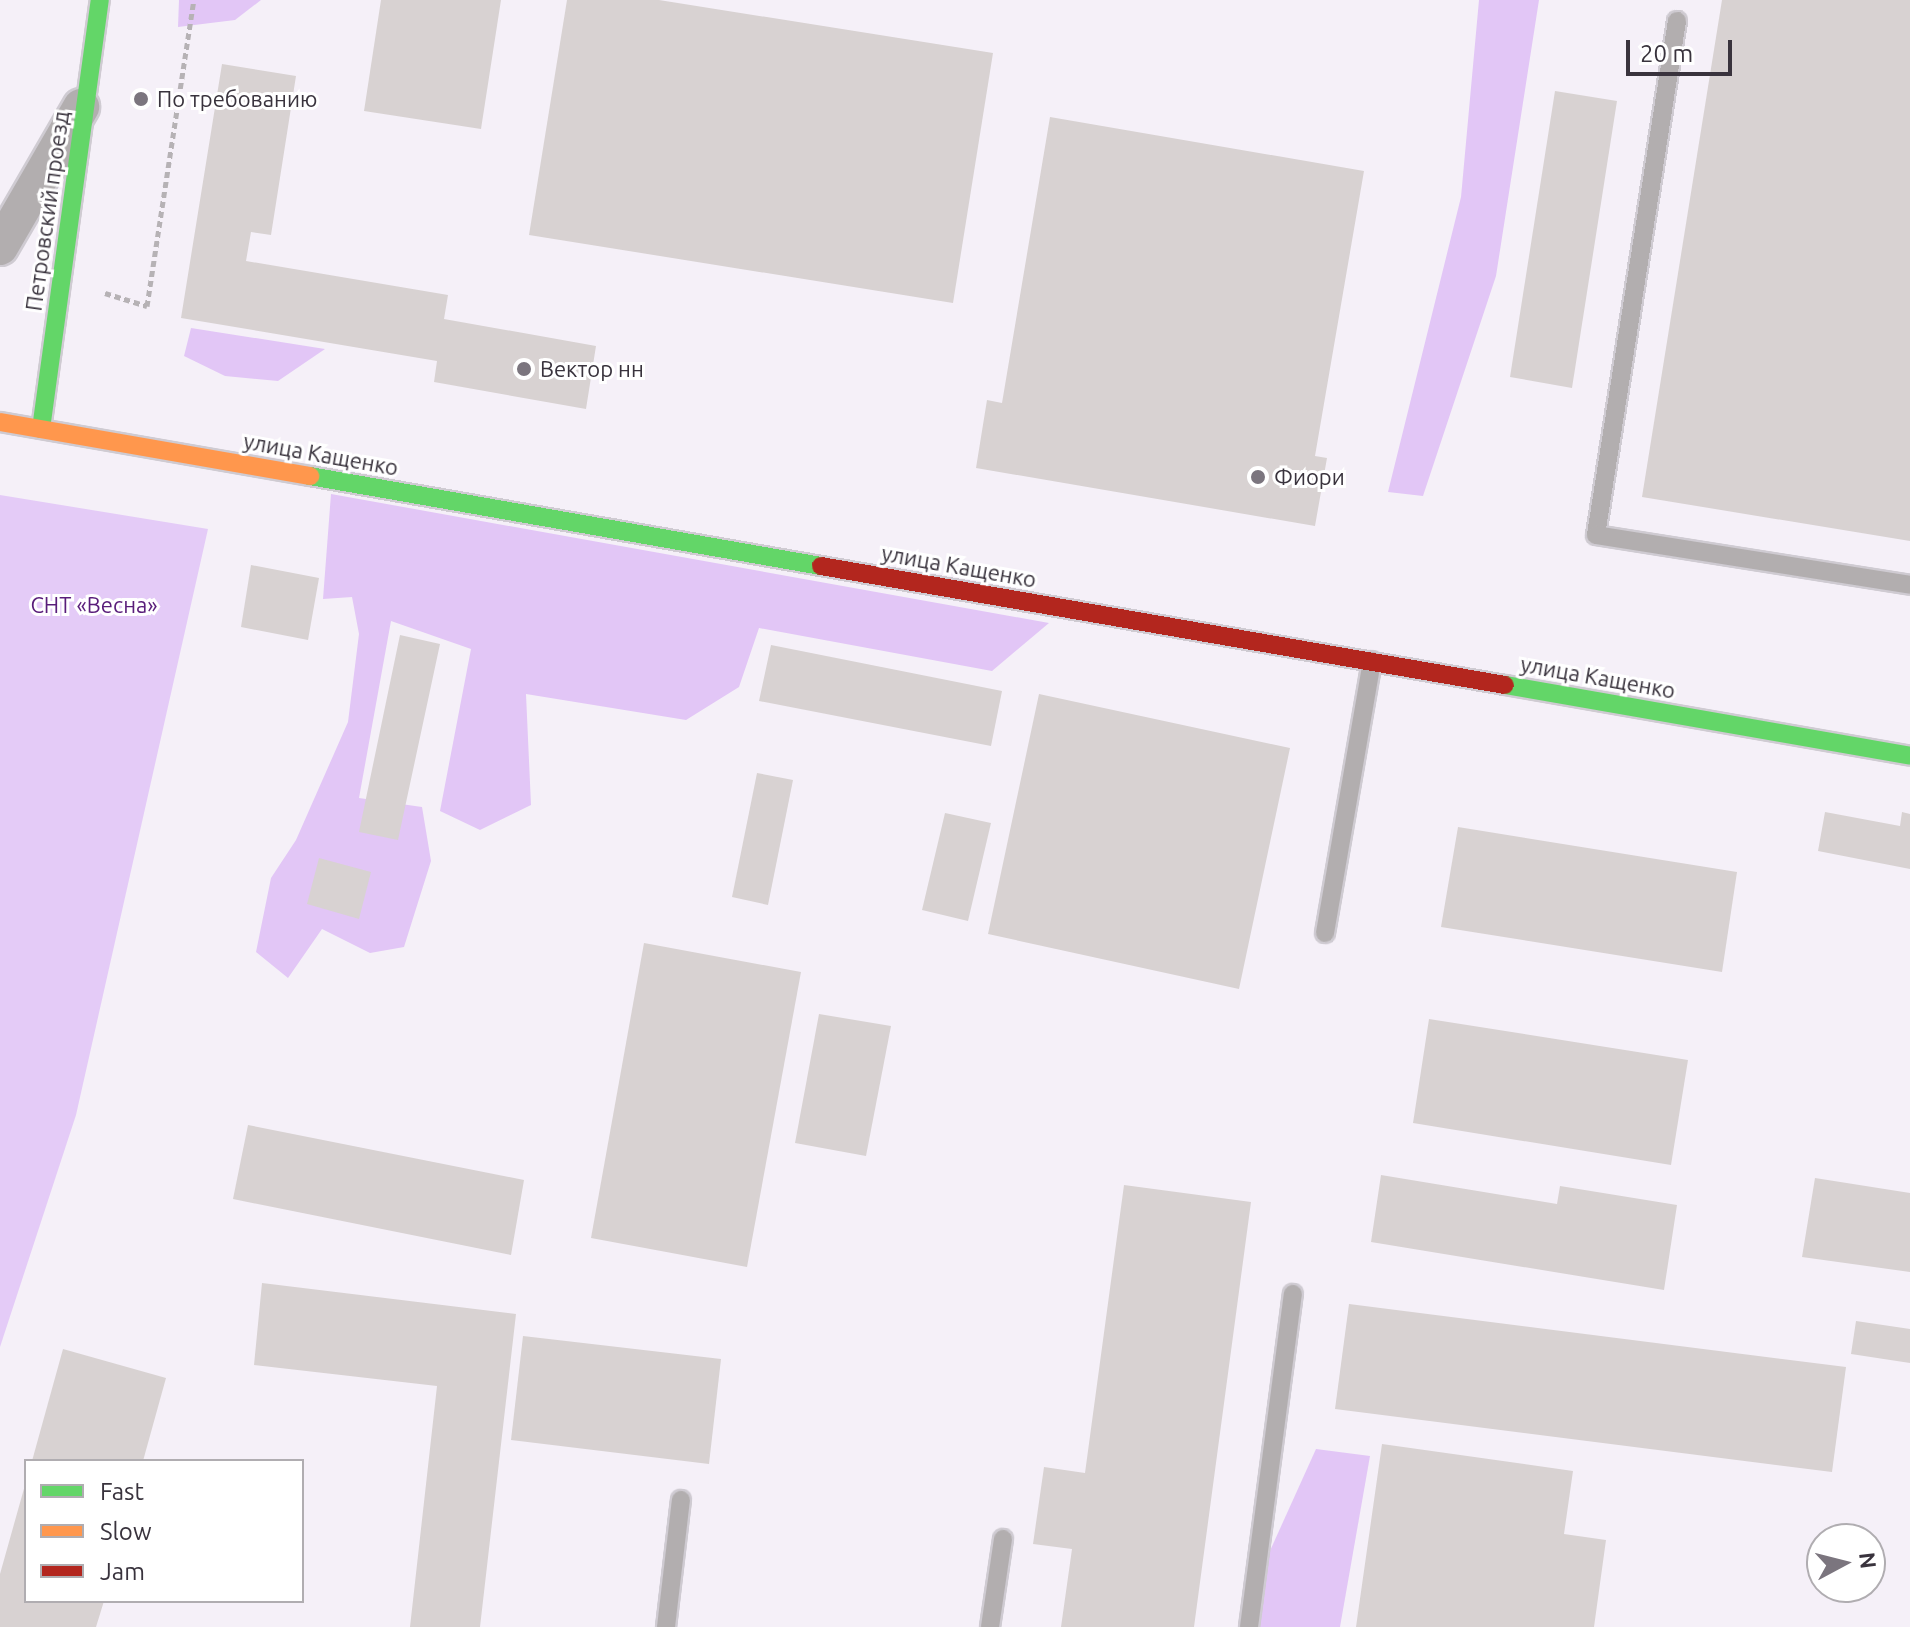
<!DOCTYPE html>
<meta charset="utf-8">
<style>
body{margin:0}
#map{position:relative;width:1910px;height:1627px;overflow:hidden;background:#f5f0f8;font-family:Ubuntu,sans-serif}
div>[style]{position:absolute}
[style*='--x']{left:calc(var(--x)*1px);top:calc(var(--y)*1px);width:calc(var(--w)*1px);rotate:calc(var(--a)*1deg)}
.green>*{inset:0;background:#e4cbf7}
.forest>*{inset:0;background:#e2c6f6}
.building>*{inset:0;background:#d8d2d2}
.path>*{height:5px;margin-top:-2.5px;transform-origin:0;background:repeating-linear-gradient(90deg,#b6b2b5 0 6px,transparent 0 10px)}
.roads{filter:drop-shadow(2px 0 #cfcbd2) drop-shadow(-2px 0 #cfcbd2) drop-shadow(0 2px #cfcbd2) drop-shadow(0 -2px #cfcbd2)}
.lane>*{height:18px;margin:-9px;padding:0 9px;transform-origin:9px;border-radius:9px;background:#b2aeaf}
.street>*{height:36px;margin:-18px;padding:0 18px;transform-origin:18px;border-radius:18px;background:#b2aeaf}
.fast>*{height:18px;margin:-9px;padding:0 9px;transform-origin:9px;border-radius:9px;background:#63d668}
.slow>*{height:18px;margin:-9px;padding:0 9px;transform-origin:9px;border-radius:9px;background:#ff974d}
.jam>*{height:18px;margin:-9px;padding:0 9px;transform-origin:9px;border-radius:9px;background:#b3261e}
.dots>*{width:22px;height:22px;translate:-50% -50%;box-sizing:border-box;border:4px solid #fff;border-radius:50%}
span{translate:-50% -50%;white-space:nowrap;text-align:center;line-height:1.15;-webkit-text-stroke:6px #fff;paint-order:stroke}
.poi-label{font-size:22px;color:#39333d}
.left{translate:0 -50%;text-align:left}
.street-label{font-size:22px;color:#39333d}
.park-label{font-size:22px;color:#591d7a}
.legend{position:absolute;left:24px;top:1459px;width:280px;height:144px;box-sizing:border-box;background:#fff;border:2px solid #b0adb1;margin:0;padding:10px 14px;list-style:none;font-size:24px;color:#39333d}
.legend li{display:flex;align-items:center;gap:16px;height:40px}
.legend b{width:40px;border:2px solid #b0adb1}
.north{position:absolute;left:1806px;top:1523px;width:80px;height:80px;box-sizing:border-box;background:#fff;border:2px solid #b0adb1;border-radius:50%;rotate:83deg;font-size:22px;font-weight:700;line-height:32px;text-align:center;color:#39333d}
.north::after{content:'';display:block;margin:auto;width:28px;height:36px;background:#7b757e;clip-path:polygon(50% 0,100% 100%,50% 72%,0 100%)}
.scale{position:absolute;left:1626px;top:40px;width:106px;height:36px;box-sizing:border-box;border:4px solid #39333d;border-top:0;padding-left:10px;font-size:24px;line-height:28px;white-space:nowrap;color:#39333d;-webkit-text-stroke:6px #fff;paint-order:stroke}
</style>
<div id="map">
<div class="green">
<i style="clip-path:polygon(0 495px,208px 529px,76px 1115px,0 1347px)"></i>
</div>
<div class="forest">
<i style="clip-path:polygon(179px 0,261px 0,235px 20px,178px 27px)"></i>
<i style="clip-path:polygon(1479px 0,1539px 0,1496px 276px,1423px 496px,1388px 492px,1461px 197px)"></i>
<i style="clip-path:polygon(191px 328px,325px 349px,278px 381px,225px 376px,184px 356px)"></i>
<i style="clip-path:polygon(331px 494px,1049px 623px,992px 671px,759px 628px,739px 687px,686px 720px,526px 694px,531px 805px,480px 830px,440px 811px,471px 649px,391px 621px,359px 798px,422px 807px,431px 861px,404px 947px,370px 953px,322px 929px,288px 978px,256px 952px,271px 878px,296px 840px,348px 722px,359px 634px,352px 597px,323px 599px)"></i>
<i style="clip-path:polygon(1316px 1449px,1370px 1456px,1340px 1627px,1259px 1627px,1269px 1553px)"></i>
</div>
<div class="building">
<i style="clip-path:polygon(381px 0,501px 0,481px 129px,364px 111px)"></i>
<i style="clip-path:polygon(567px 0,659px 0,993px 53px,953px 303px,529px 235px)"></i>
<i style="clip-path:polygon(1722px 0,1910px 0,1910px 541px,1642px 497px)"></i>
<i style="clip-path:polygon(222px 64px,296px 76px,271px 235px,251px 232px,246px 261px,448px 295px,444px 319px,596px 346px,586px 409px,434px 382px,437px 361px,181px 318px)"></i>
<i style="clip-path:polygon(1555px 91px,1617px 101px,1572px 388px,1510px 377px)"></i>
<i style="clip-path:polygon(1050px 117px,1364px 171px,1315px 456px,1327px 458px,1315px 526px,976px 468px,987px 400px,1002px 403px)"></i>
<i style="clip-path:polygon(251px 565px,319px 578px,308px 640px,241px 627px)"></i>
<i style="clip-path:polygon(400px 635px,440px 644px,398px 840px,359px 832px)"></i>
<i style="clip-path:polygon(771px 645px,1002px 691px,991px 746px,759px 701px)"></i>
<i style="clip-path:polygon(1039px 694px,1290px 748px,1239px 989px,988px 934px)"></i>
<i style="clip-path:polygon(757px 773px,793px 780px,768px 905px,732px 897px)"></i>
<i style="clip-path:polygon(1825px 812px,1900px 826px,1902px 812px,1910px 814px,1910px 869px,1818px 851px)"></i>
<i style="clip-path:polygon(945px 813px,991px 823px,968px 921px,922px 910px)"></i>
<i style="clip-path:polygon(1458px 827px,1737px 872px,1722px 972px,1441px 927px)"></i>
<i style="clip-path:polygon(319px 858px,371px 872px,359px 919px,307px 904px)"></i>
<i style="clip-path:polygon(644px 943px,801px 972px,747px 1267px,591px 1238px)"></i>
<i style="clip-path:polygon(819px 1014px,891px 1026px,866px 1156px,795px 1143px)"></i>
<i style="clip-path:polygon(1429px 1019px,1688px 1060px,1671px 1165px,1413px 1123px)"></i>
<i style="clip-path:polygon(248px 1125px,524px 1180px,511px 1255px,233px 1199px)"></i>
<i style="clip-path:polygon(1381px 1175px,1557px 1204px,1560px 1186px,1677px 1205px,1664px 1290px,1371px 1242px)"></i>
<i style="clip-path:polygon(1815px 1178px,1910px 1193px,1910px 1272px,1802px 1257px)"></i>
<i style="clip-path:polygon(1124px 1185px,1251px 1202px,1194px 1627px,1061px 1627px,1072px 1549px,1033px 1544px,1044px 1467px,1085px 1473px)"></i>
<i style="clip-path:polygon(262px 1283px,516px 1314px,480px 1627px,410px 1627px,437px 1386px,254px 1365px)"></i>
<i style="clip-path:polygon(1349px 1304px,1846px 1367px,1832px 1472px,1335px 1409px)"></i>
<i style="clip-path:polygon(1856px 1321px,1910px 1329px,1910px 1363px,1851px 1354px)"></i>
<i style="clip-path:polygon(523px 1336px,721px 1359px,709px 1464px,511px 1440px)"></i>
<i style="clip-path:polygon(63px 1349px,166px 1378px,143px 1461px,32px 1461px)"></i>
<i style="clip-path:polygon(1382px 1444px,1573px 1471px,1564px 1534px,1606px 1540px,1594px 1627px,1356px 1627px)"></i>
<i style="clip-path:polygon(25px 1485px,26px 1601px,104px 1601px,96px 1627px,0 1627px,0 1574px)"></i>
</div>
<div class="path">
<i style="--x:105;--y:293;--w:44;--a:17.2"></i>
<i style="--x:147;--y:306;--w:310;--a:-81.3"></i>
</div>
<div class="roads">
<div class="lane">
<i style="--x:1677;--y:21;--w:520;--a:98.96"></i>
<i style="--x:1596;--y:535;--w:318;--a:9"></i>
<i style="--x:1325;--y:933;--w:276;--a:-80.2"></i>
<i style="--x:666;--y:1627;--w:128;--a:-83.3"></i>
<i style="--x:990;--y:1627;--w:89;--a:-81.6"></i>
<i style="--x:1249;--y:1627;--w:336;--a:-82.5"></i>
</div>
<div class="street">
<i style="--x:0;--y:247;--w:162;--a:-59.9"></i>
</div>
<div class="fast">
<i style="--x:41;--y:429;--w:433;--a:-82.2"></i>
<i style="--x:310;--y:476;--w:519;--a:9.99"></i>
<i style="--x:1505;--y:685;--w:411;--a:9.9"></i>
</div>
<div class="slow">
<i style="--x:0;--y:422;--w:315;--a:9.9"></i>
</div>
<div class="jam">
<i style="--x:821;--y:566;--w:694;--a:9.87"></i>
</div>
</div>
<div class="dots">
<i style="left:141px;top:99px;background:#7b757e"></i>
<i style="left:524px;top:369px;background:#7b757e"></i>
<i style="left:1258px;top:477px;background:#7b757e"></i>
</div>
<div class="poi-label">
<span class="left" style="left:157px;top:99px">По требованию</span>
<span class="left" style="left:540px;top:369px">Вектор нн</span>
<span class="left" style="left:1274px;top:477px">Фиори</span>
</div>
<div class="street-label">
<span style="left:47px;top:211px;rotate:-82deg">Петровский проезд</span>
<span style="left:321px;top:454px;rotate:10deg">улица Кащенко</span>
<span style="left:959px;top:566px;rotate:10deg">улица Кащенко</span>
<span style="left:1598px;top:677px;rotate:10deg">улица Кащенко</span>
</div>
<div class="park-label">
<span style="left:94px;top:605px">СНТ «Весна»</span>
</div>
<ul class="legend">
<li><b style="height:10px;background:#63d668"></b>Fast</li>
<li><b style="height:10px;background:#ff974d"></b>Slow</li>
<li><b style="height:10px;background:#b3261e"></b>Jam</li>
</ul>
<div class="north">N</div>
<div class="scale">20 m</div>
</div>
